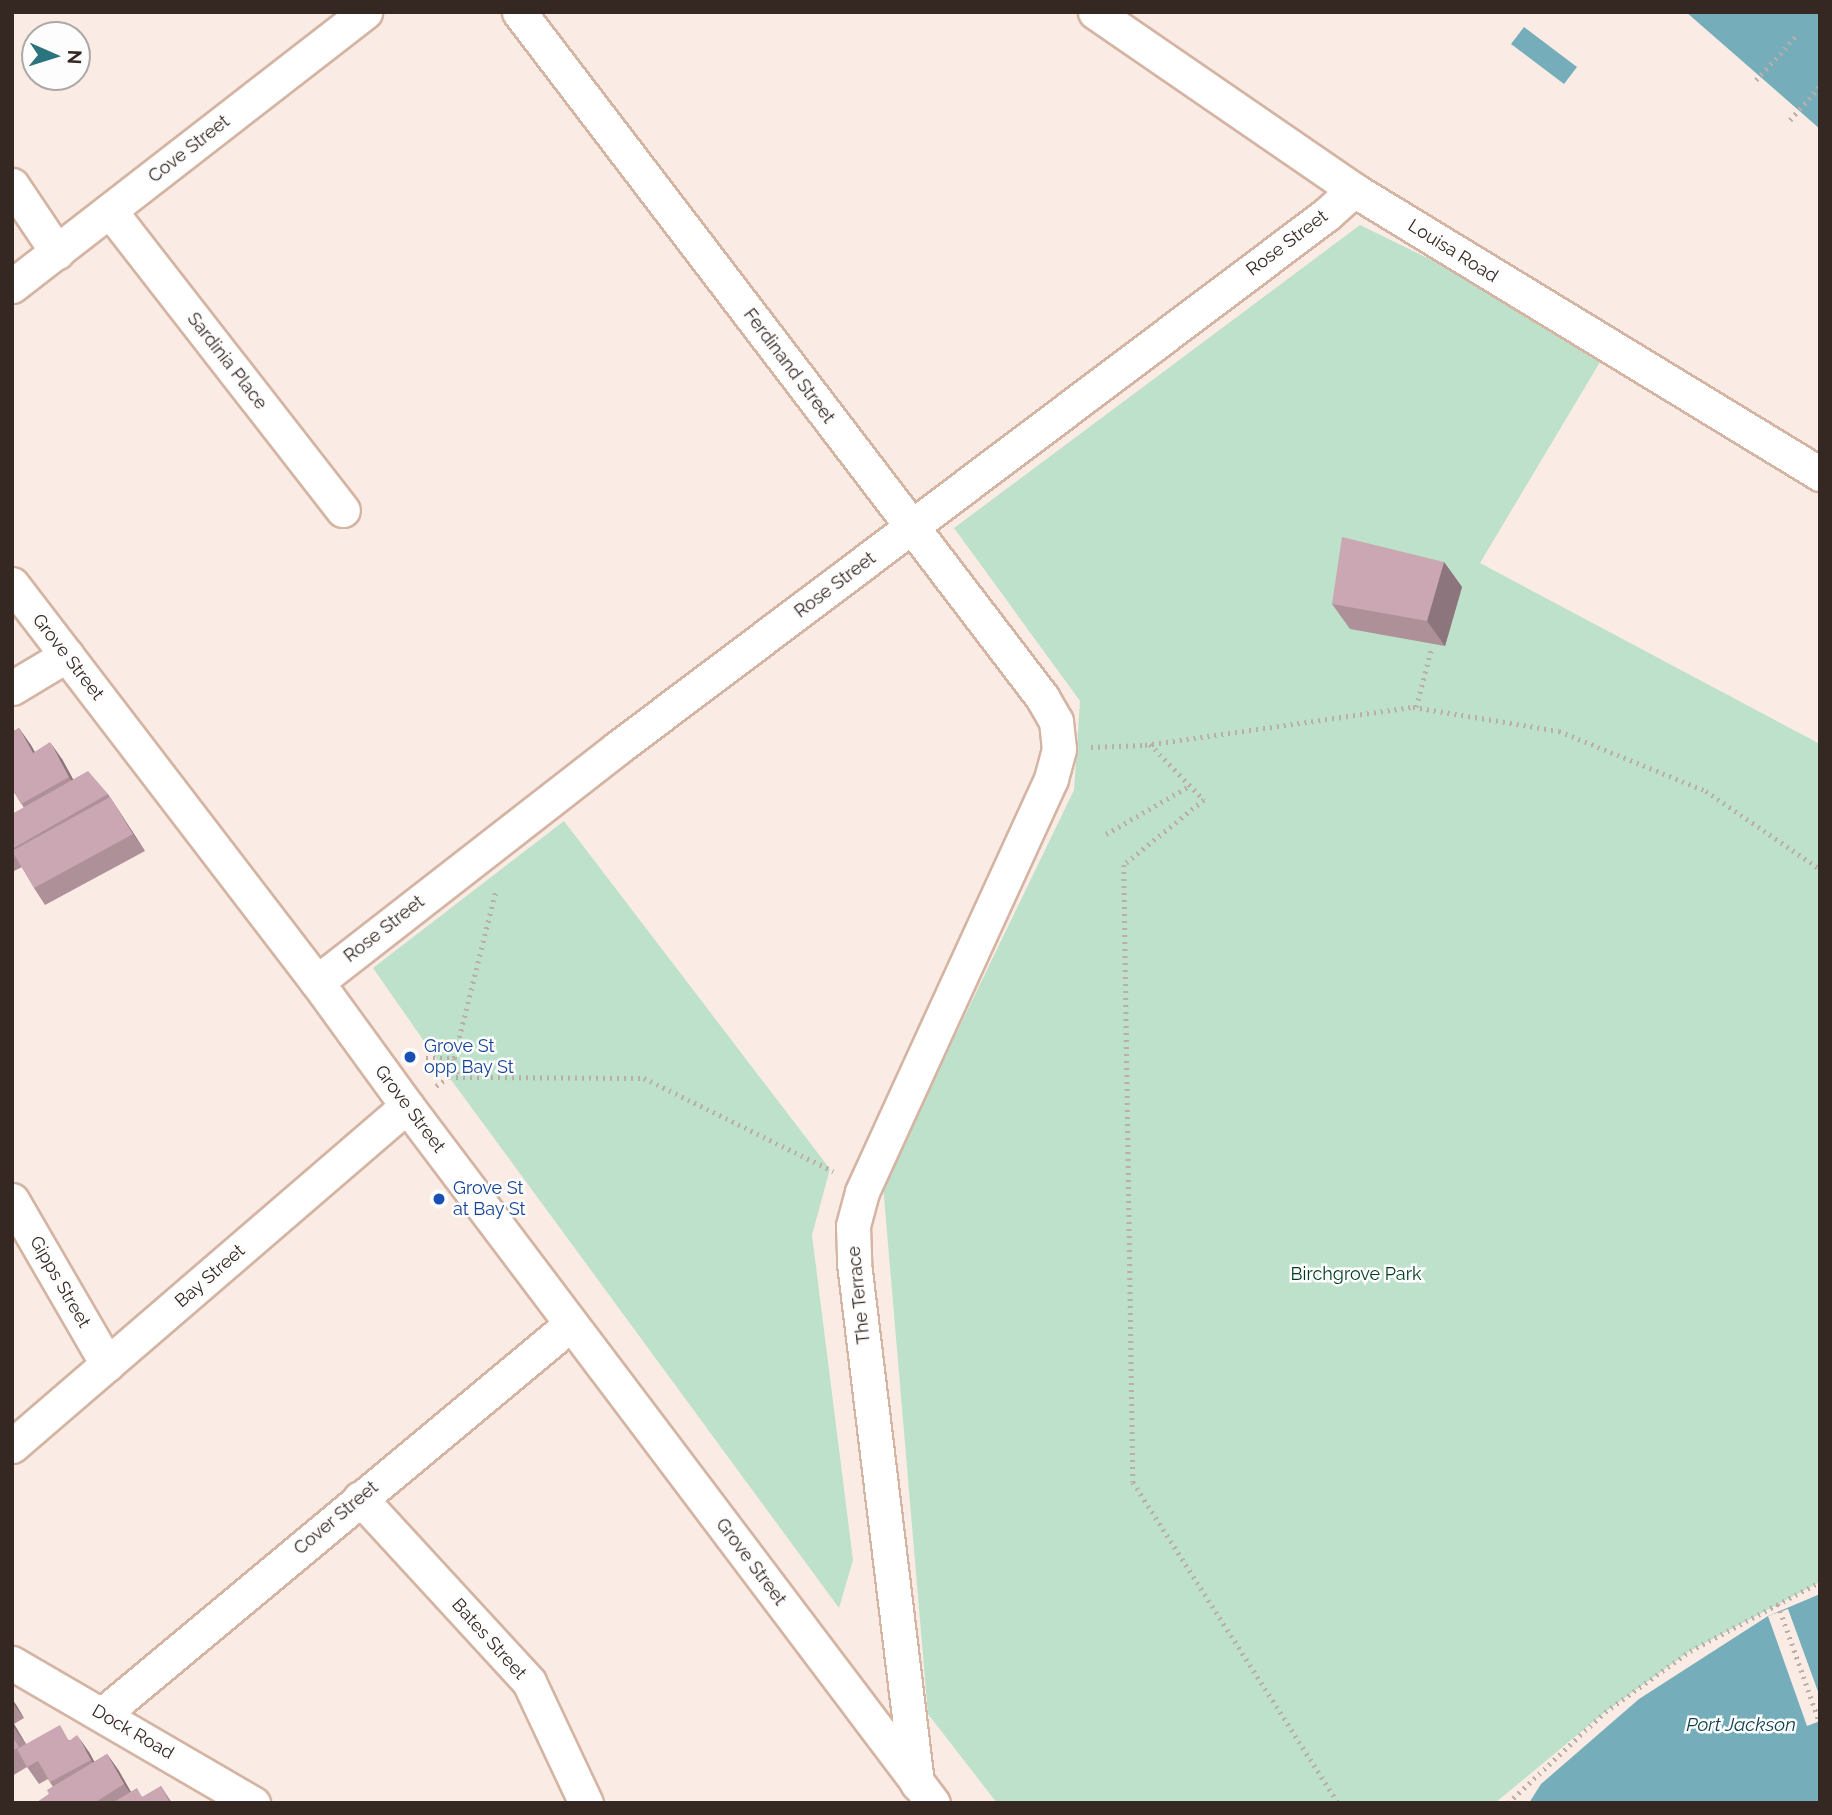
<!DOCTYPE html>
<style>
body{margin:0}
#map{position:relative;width:1832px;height:1815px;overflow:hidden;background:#faece5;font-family:Raleway,sans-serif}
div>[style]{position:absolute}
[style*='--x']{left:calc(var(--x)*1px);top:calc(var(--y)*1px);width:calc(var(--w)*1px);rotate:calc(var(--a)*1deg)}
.green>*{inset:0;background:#bde1ca}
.water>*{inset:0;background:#75adba}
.pier>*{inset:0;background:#faece5}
.path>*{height:4.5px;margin-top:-2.25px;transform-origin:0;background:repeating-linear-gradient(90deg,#bbada7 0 2px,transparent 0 7px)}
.roads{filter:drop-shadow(2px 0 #d4b4a3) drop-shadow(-2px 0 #d4b4a3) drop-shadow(0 2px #d4b4a3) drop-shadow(0 -2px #d4b4a3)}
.minor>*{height:33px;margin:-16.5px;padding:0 16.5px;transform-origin:16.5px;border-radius:16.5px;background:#fff}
.wall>*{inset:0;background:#ae9099}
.shaded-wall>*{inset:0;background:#8d757d}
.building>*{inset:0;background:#caa7b2}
.dots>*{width:19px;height:19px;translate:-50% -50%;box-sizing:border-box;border:4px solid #fdfdfd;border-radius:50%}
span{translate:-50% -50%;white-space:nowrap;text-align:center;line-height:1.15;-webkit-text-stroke:5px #fdfdfd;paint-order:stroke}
.street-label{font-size:18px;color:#352822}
.transit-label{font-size:18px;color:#164399}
.left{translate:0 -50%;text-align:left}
.park-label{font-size:18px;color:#003b21}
.water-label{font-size:19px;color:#10444d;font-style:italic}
.frame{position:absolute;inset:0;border:14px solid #352822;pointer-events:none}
.north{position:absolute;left:21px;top:21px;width:70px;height:70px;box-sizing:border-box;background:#fdfdfd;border:2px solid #ada8a5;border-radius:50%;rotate:93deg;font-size:19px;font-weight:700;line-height:28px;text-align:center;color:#352822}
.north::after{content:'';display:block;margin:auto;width:24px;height:32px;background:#2b747d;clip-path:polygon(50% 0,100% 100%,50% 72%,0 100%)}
</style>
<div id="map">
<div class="green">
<i style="clip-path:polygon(1360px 225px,1609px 347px,1480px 563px,1820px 744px,1820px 1582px,1690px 1651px,1605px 1712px,1495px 1803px,997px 1803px,928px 1714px,883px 1185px,1074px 790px,1080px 701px,954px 528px)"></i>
<i style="clip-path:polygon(564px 821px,830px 1169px,812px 1235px,853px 1560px,839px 1608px,449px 1077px,373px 968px)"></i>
</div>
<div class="water">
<i style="clip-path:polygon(1686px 12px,1820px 12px,1820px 129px)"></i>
<i style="clip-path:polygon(1524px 27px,1577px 67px,1564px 84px,1511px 44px)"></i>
<i style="clip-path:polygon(1820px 1594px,1820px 1803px,1529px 1803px,1541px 1784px,1639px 1699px,1768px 1616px)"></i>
</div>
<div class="pier">
<i style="clip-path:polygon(1788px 1609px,1820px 1697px,1820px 1721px,1807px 1726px,1768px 1616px)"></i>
</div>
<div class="path">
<i style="--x:1756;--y:80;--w:62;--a:-47.6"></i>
<i style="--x:1790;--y:120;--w:45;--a:-48.6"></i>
<i style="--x:1416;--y:707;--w:59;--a:-75.3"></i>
<i style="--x:1150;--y:744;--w:78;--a:46"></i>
<i style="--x:1204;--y:800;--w:103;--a:140.9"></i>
<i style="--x:1124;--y:865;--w:617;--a:89.16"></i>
<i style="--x:1133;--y:1482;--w:381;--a:57.4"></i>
<i style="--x:1091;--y:747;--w:54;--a:-2.1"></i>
<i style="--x:1145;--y:745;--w:271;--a:-8.1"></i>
<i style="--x:1413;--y:707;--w:148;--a:9.3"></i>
<i style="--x:1559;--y:731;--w:159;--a:22.2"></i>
<i style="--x:1706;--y:791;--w:138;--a:34.4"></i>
<i style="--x:1106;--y:834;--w:96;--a:-30"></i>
<i style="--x:426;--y:1058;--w:28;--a:0"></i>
<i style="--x:454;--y:1058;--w:19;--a:78"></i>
<i style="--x:454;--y:1058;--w:174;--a:-76"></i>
<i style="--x:436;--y:1086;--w:16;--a:-35"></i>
<i style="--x:449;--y:1077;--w:195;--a:0.3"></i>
<i style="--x:644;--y:1078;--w:211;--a:26.2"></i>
<i style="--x:1778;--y:1604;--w:126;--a:70.6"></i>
<i style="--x:1508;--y:1803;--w:133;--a:-43.2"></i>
<i style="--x:1605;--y:1712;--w:105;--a:-35.7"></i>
<i style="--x:1690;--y:1651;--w:147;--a:-28"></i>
</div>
<div class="roads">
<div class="minor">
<i style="--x:519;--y:12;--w:862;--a:52.64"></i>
<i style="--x:1042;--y:697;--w:28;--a:60"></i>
<i style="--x:1056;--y:721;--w:28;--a:84"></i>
<i style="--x:1059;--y:749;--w:31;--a:105"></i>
<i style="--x:1051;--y:779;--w:454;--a:114.6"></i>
<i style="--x:862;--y:1192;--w:35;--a:105"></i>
<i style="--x:853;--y:1226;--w:37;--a:88"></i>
<i style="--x:854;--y:1263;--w:524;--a:83.09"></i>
<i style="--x:1095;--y:12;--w:314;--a:34.5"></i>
<i style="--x:1354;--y:190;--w:546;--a:31.36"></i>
<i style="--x:12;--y:185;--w:81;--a:56.1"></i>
<i style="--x:110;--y:211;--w:379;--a:52.1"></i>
<i style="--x:12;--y:286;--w:447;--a:-37.8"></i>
<i style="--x:12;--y:584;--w:501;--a:52.54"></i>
<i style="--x:317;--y:982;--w:153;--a:54"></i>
<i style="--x:407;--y:1106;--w:873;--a:52.96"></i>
<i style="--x:12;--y:688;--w:64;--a:-31"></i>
<i style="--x:317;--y:982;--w:379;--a:-37.9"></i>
<i style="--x:616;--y:749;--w:890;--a:-36.96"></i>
<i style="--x:1327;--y:214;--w:36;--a:-42"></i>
<i style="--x:12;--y:1200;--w:190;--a:59.9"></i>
<i style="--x:12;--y:1446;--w:521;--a:-40.72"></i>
<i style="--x:360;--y:1498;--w:250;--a:47.4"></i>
<i style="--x:529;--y:1682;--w:134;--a:64.8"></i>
<i style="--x:12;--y:1663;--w:279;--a:30.2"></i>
<i style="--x:103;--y:1714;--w:609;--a:-39.81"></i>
</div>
</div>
<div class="wall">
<i style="clip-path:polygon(1444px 562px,1462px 587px,1445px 646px,1350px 629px,1332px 604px)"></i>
<i style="clip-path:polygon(19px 728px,34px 752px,62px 759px,73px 779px,108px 794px,145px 851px,45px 905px,34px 888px,22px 867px,12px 872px,12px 814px,24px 808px,15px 793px,12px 795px,12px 732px)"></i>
<i style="clip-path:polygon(12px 1699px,24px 1718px,14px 1724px,26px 1744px,70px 1740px,89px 1752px,94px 1762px,107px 1754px,119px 1771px,131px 1792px,143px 1797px,161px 1786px,172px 1803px,37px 1803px,49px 1794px,53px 1787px,48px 1779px,39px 1784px,27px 1767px,12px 1776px)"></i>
</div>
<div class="shaded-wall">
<i style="clip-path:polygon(1444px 562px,1462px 587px,1445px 646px,1427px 621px)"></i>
<i style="clip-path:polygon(19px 728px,31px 745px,45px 770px,33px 753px)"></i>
<i style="clip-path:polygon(50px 742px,62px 759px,81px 794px,69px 777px)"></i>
<i style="clip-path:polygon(110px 797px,121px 814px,145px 851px,133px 834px)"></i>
<i style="clip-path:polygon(12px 1699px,17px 1706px,24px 1718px,12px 1702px)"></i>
<i style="clip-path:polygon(12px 1722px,14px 1724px,27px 1746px,15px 1729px)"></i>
<i style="clip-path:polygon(77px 1735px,89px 1752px,103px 1777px,91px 1760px)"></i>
<i style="clip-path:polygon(107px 1754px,119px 1771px,136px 1801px,124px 1784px)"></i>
</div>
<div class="building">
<i style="clip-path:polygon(1342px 537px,1444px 562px,1427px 621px,1332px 604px)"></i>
<i style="clip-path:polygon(19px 728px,33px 753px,50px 742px,69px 777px,21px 804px,12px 789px,12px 732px)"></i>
<i style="clip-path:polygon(88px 771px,108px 794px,12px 849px,12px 814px)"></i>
<i style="clip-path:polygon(110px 797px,133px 834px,34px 888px,12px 851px)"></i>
<i style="clip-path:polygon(60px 1725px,69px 1741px,77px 1735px,91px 1760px,50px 1782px,38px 1761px,27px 1767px,17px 1749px)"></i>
<i style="clip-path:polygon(12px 1736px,19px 1747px,12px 1751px)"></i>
<i style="clip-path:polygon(107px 1754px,124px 1784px,94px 1803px,37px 1803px,37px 1802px,49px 1794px,47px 1790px)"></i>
<i style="clip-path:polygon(161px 1786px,170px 1803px,112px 1803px,137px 1788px,142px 1797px)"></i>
</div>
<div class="dots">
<i style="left:410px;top:1057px;background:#1a4fb4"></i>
<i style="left:439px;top:1199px;background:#1a4fb4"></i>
</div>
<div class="street-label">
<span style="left:189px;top:149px;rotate:-38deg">Cove Street</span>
<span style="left:1287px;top:243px;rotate:-37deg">Rose Street</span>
<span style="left:1453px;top:251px;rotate:32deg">Louisa Road</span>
<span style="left:227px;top:361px;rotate:52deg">Sardinia Place</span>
<span style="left:789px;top:366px;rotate:53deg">Ferdinand Street</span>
<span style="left:835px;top:585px;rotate:-37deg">Rose Street</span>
<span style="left:68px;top:657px;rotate:52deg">Grove Street</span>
<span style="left:384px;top:929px;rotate:-38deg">Rose Street</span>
<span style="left:410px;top:1109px;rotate:53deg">Grove Street</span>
<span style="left:210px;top:1276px;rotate:-41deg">Bay Street</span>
<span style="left:60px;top:1282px;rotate:60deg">Gipps Street</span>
<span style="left:859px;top:1295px;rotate:-96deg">The Terrace</span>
<span style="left:336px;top:1518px;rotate:-40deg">Cover Street</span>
<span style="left:751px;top:1562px;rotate:53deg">Grove Street</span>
<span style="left:489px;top:1639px;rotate:48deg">Bates Street</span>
<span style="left:133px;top:1732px;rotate:30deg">Dock Road</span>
</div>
<div class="transit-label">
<span class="left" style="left:424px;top:1057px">Grove St<br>opp Bay St</span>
<span class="left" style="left:453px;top:1199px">Grove St<br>at Bay St</span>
</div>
<div class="park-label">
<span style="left:1356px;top:1274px">Birchgrove Park</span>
</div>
<div class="water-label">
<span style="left:1741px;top:1725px">Port Jackson</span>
</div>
<div class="frame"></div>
<div class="north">N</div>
</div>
